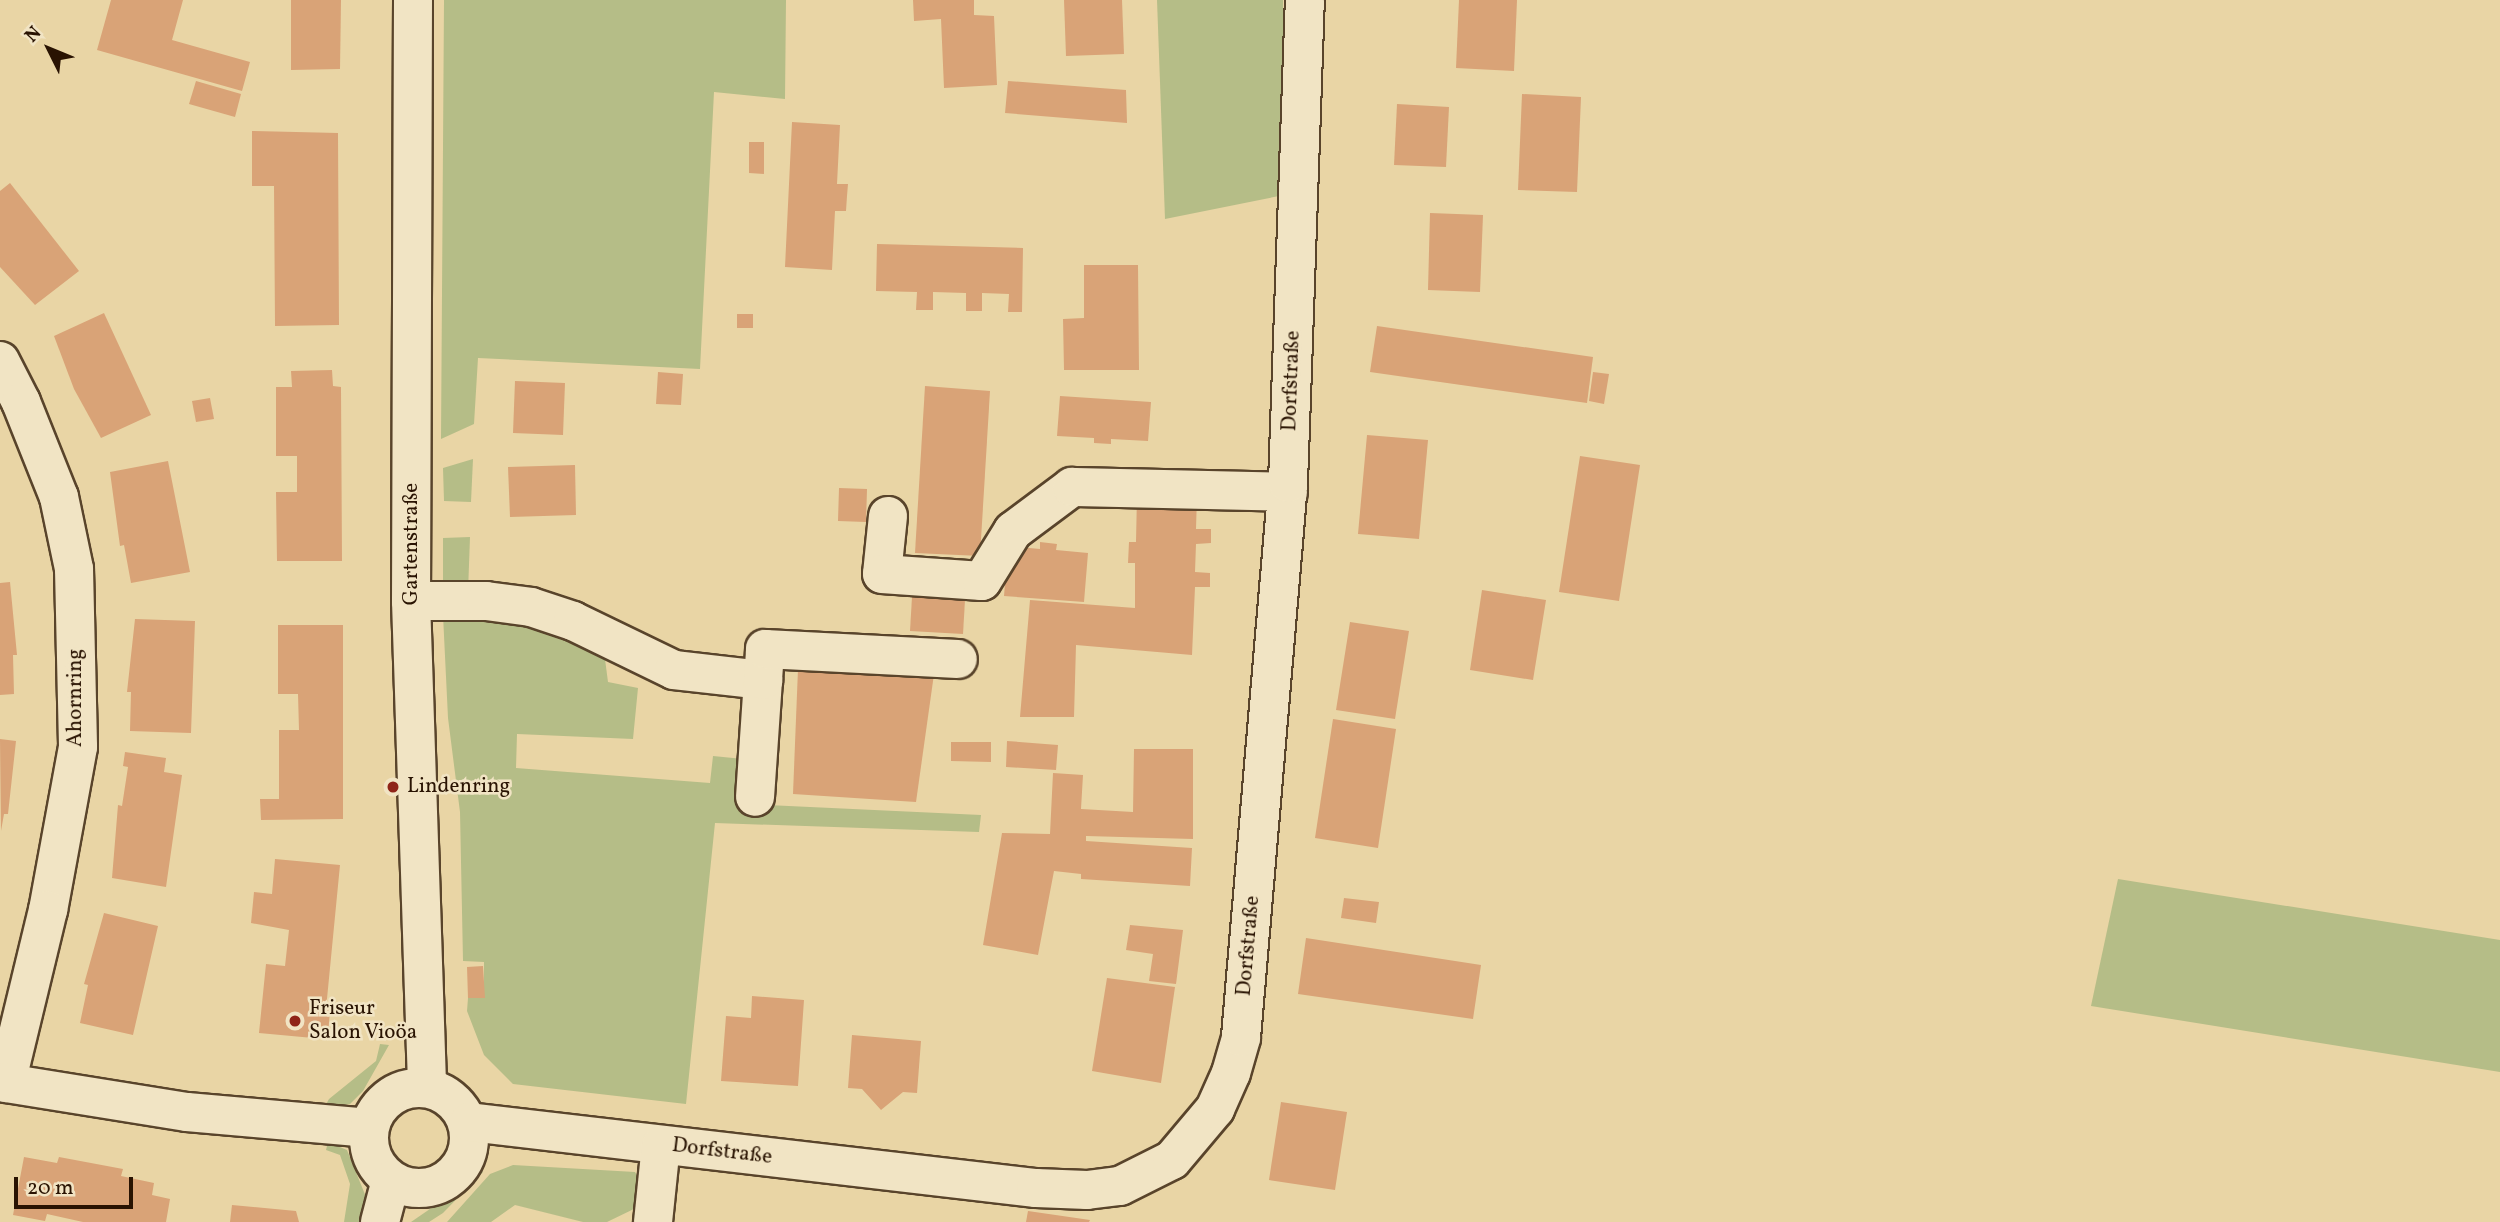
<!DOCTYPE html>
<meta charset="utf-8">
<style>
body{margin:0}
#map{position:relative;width:2500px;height:1222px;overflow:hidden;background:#e9d5a5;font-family:Vollkorn,serif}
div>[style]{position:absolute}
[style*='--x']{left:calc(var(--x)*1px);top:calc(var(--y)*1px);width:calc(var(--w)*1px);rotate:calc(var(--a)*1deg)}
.green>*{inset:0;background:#b5bd87}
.building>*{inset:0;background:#d9a377}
.roads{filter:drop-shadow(2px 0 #59442b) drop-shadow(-2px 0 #59442b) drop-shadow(0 2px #59442b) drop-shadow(0 -2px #59442b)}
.minor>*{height:38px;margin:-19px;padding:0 19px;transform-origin:19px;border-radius:19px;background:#f1e4c4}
.minor>.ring{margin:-19px;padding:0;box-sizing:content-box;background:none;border:38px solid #f1e4c4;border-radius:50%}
.dots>*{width:19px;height:19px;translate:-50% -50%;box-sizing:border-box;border:4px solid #f1e4c4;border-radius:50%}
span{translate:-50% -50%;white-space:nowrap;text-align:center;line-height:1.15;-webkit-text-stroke:5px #f1e4c4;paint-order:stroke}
.street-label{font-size:21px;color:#291302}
.poi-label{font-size:21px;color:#291302}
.left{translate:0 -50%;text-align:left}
.north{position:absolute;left:14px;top:14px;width:70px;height:70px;-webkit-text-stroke:5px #f1e4c4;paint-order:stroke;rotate:313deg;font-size:19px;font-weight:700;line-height:28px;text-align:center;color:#291302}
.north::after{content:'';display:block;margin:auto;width:24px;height:32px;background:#291302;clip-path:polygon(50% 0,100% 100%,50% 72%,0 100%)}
.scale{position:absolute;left:14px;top:1177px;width:119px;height:32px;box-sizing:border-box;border:4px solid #291302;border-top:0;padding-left:9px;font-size:21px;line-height:24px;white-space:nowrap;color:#291302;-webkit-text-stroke:5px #f1e4c4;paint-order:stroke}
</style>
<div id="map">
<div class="green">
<i style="clip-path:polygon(444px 0,786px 0,785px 99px,714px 92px,700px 369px,478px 358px,474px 424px,441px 439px)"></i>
<i style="clip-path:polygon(1157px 0,1283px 0,1284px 195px,1165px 219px)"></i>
<i style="clip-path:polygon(473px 459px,471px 502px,444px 501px,443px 468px)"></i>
<i style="clip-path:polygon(470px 537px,468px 592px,443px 589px,443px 538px)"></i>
<i style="clip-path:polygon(443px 615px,472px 616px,569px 633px,605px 659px,608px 682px,638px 688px,633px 739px,517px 734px,516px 768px,710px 783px,713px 756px,743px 759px,746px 804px,981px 815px,979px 832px,715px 823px,686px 1104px,513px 1084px,484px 1055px,467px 1011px,468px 998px,484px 998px,484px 962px,463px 961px,460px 812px,448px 718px)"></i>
<i style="clip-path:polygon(2118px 879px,2500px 940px,2500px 1072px,2091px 1006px)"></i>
<i style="clip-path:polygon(380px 1044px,389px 1045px,363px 1091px,350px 1104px,324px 1108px,329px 1099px,376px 1061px)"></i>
<i style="clip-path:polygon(328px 1142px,347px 1150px,366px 1197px,362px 1222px,344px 1222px,350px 1184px,340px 1155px,326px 1150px)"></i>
<i style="clip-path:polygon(513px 1165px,635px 1172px,642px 1184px,638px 1207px,607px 1222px,583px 1222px,515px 1205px,491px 1222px,447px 1222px,490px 1174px)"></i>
<i style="clip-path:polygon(477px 1167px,483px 1172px,443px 1213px,429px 1222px,411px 1222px,459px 1189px)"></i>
</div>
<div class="building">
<i style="clip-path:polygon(111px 0,183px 0,172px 40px,250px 62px,242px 91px,97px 50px)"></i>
<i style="clip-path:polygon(291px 0,341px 0,340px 69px,291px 70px)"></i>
<i style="clip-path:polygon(913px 0,974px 0,974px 15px,994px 16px,997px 85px,944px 88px,941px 19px,914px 21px)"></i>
<i style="clip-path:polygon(1064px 0,1122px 0,1124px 54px,1066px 56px)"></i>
<i style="clip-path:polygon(1459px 0,1517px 0,1514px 71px,1456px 68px)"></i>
<i style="clip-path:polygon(196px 81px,241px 94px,235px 117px,189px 104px)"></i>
<i style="clip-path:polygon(1008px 81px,1126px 90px,1127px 123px,1005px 113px)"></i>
<i style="clip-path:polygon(1522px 94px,1581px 97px,1577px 192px,1518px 190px)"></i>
<i style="clip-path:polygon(1397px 104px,1449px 107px,1446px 167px,1394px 165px)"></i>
<i style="clip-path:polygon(792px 122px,840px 125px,837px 184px,848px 184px,847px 196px,846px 211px,835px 211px,832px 270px,785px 267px)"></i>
<i style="clip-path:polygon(252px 131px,338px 133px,339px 325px,275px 326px,274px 186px,252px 186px)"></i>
<i style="clip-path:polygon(749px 142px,764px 142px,764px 174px,749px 173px)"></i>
<i style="clip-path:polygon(10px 183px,79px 271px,35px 305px,0 267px,0 191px)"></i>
<i style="clip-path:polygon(1430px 213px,1483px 215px,1480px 292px,1428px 290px)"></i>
<i style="clip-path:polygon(877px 244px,1023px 248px,1022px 312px,1008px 312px,1009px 294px,982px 293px,982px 311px,966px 311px,966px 293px,933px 292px,933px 310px,916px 310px,917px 292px,876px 291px)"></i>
<i style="clip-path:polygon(1084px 265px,1138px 265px,1139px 370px,1064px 370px,1063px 319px,1084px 318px)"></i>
<i style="clip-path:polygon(104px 313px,151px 415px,101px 438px,74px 389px,54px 336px)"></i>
<i style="clip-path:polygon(737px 314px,753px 314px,753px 328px,737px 328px)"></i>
<i style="clip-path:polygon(1377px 326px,1593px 357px,1587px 403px,1370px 372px)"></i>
<i style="clip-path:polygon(332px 370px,333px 386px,341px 387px,342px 561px,277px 561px,276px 492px,297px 492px,297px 456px,276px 456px,276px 387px,292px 387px,291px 371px)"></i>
<i style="clip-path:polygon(658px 372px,683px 374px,681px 405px,656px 404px)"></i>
<i style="clip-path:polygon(1593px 372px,1609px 374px,1604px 404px,1589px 401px)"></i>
<i style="clip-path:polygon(515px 381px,565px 383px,563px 435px,513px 433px)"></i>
<i style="clip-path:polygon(925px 386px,990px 391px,980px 556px,915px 553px)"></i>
<i style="clip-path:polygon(1060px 396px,1151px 402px,1148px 441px,1111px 439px,1111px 444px,1094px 443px,1094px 438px,1057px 436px)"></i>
<i style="clip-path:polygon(210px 398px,214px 419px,196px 422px,192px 401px)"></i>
<i style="clip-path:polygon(1367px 435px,1428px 440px,1419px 539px,1358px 534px)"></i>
<i style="clip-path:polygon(1580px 456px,1640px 465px,1619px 601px,1559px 592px)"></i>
<i style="clip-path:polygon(168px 461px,190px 572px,131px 583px,124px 545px,120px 546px,110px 472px)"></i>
<i style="clip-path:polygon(575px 465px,576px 515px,510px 517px,508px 467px)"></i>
<i style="clip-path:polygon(839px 488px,867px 489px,866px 522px,838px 521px)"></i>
<i style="clip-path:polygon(1137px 495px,1197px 496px,1196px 529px,1211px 529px,1211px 543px,1196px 544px,1195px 572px,1210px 573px,1210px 587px,1195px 587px,1192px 655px,1076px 645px,1074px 717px,1020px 717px,1030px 600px,1135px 608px,1135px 563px,1128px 563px,1129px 542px,1136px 542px)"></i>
<i style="clip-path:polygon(1040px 542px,1057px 544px,1056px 550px,1088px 553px,1084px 602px,1004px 596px,1008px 546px,1040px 549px)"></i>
<i style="clip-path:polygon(10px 582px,17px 655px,13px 655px,14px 694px,0 695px,0 583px)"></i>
<i style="clip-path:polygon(1482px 590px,1546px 600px,1533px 680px,1470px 670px)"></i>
<i style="clip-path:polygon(912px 597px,965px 600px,963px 634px,910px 631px)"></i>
<i style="clip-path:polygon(135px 619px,195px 621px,191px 733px,130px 731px,131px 692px,127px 692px)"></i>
<i style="clip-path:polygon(1350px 622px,1409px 631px,1395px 719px,1336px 710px)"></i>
<i style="clip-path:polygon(278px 625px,343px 625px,343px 819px,261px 820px,260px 799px,279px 799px,279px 730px,299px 730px,298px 694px,278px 694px)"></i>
<i style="clip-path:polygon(798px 669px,934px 674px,916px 802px,793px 794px)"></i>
<i style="clip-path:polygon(1333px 719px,1396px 729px,1378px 848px,1315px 838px)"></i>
<i style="clip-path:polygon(0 739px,16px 741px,8px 814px,4px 814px,1px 831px)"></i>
<i style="clip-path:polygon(1007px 741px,1058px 745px,1056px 770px,1006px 767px)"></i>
<i style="clip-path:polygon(951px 742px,991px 742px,991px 762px,951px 761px)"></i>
<i style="clip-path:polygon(1134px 749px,1193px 749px,1193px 839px,1086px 836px,1086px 841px,1192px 848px,1190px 886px,1081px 879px,1081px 874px,1054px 871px,1038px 955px,983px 945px,1002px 833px,1050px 834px,1053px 773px,1083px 775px,1081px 809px,1133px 812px)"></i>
<i style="clip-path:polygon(125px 752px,166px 758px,164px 772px,182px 775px,166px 887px,112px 878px,118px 805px,122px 806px,128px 767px,123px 766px)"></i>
<i style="clip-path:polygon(275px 859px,340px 865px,326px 1009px,330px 1010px,328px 1035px,324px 1039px,259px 1033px,266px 964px,285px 966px,289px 930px,251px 923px,254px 892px,272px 894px)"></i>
<i style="clip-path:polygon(1344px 898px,1379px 902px,1376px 923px,1341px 918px)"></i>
<i style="clip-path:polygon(104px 913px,158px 926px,133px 1035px,80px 1023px,88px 985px,84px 984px)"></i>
<i style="clip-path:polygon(1130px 925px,1183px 930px,1176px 984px,1149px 981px,1153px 954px,1126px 950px)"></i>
<i style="clip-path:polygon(1306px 938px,1481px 965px,1473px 1019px,1298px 994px)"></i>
<i style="clip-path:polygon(483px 966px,485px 998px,468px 998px,467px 967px)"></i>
<i style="clip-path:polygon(1107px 978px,1175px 987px,1161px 1083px,1092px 1071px)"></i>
<i style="clip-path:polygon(752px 996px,804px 1000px,798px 1086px,721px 1081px,726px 1016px,751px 1018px)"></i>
<i style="clip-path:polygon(852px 1035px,921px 1041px,917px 1093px,903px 1092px,881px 1110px,862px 1089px,848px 1088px)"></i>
<i style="clip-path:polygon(1281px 1102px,1347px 1112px,1335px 1190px,1269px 1180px)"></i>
<i style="clip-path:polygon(24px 1157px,57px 1163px,59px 1157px,123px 1169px,121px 1176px,154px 1183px,152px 1195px,170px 1199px,166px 1222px,83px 1222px,47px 1214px,45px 1221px,13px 1215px)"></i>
<i style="clip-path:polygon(232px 1205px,296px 1211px,299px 1222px,230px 1222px)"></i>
<i style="clip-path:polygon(1028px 1211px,1090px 1220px,1089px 1222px,1026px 1222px)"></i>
</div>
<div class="roads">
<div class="minor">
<i style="--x:413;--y:0;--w:601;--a:90.19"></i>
<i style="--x:411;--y:601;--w:487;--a:88.1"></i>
<i style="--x:0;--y:361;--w:46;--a:62.9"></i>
<i style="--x:21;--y:402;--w:102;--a:68.2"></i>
<i style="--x:59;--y:497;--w:74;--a:78.2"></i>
<i style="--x:74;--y:569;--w:178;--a:88.7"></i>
<i style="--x:78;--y:747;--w:166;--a:100.4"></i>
<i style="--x:48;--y:910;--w:178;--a:103.6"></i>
<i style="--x:888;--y:516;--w:58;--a:95.9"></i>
<i style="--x:882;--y:574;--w:100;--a:4"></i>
<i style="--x:982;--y:581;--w:59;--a:-58.2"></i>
<i style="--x:1013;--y:531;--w:74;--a:-36.7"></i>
<i style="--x:1072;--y:487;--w:216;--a:1.3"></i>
<i style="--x:411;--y:601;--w:75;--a:0"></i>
<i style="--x:486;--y:601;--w:45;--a:7.6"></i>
<i style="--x:531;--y:607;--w:44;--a:18.4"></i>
<i style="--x:573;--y:621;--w:112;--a:25.9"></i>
<i style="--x:674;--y:670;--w:90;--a:6.4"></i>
<i style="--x:763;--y:680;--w:117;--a:93.9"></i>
<i style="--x:763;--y:680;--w:31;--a:-86"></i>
<i style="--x:765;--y:649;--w:193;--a:3"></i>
<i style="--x:0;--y:1082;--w:189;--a:9.1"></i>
<i style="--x:187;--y:1112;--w:183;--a:5"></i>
<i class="ring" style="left:369px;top:1088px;width:62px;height:62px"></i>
<i style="--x:469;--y:1122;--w:571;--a:6.64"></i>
<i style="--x:1036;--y:1188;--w:51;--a:2.2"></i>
<i style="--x:1087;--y:1190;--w:33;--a:-7"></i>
<i style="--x:1120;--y:1186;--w:58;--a:-26.6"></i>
<i style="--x:1172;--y:1160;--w:67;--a:-49.9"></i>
<i style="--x:1215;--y:1109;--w:39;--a:-66"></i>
<i style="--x:1231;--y:1073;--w:37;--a:-74"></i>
<i style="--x:1241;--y:1037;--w:556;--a:-85.15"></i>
<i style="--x:1288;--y:483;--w:483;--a:-88"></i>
<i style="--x:380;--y:1222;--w:43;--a:-75.3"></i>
<i style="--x:653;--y:1222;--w:77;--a:-84.1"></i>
</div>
</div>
<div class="dots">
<i style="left:393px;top:787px;background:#8f2418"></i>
<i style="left:295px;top:1021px;background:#8f2418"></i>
</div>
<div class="street-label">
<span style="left:1292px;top:381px;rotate:-88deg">Dorfstraße</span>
<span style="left:412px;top:544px;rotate:-90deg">Gartenstraße</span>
<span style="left:76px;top:698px;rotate:-90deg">Ahornring</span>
<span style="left:1249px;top:946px;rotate:-85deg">Dorfstraße</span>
<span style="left:722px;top:1152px;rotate:7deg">Dorfstraße</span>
</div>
<div class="poi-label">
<span class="left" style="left:407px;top:787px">Lindenring</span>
<span class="left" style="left:309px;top:1021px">Friseur<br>Salon Vioöa</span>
</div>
<div class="north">N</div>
<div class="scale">20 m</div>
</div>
